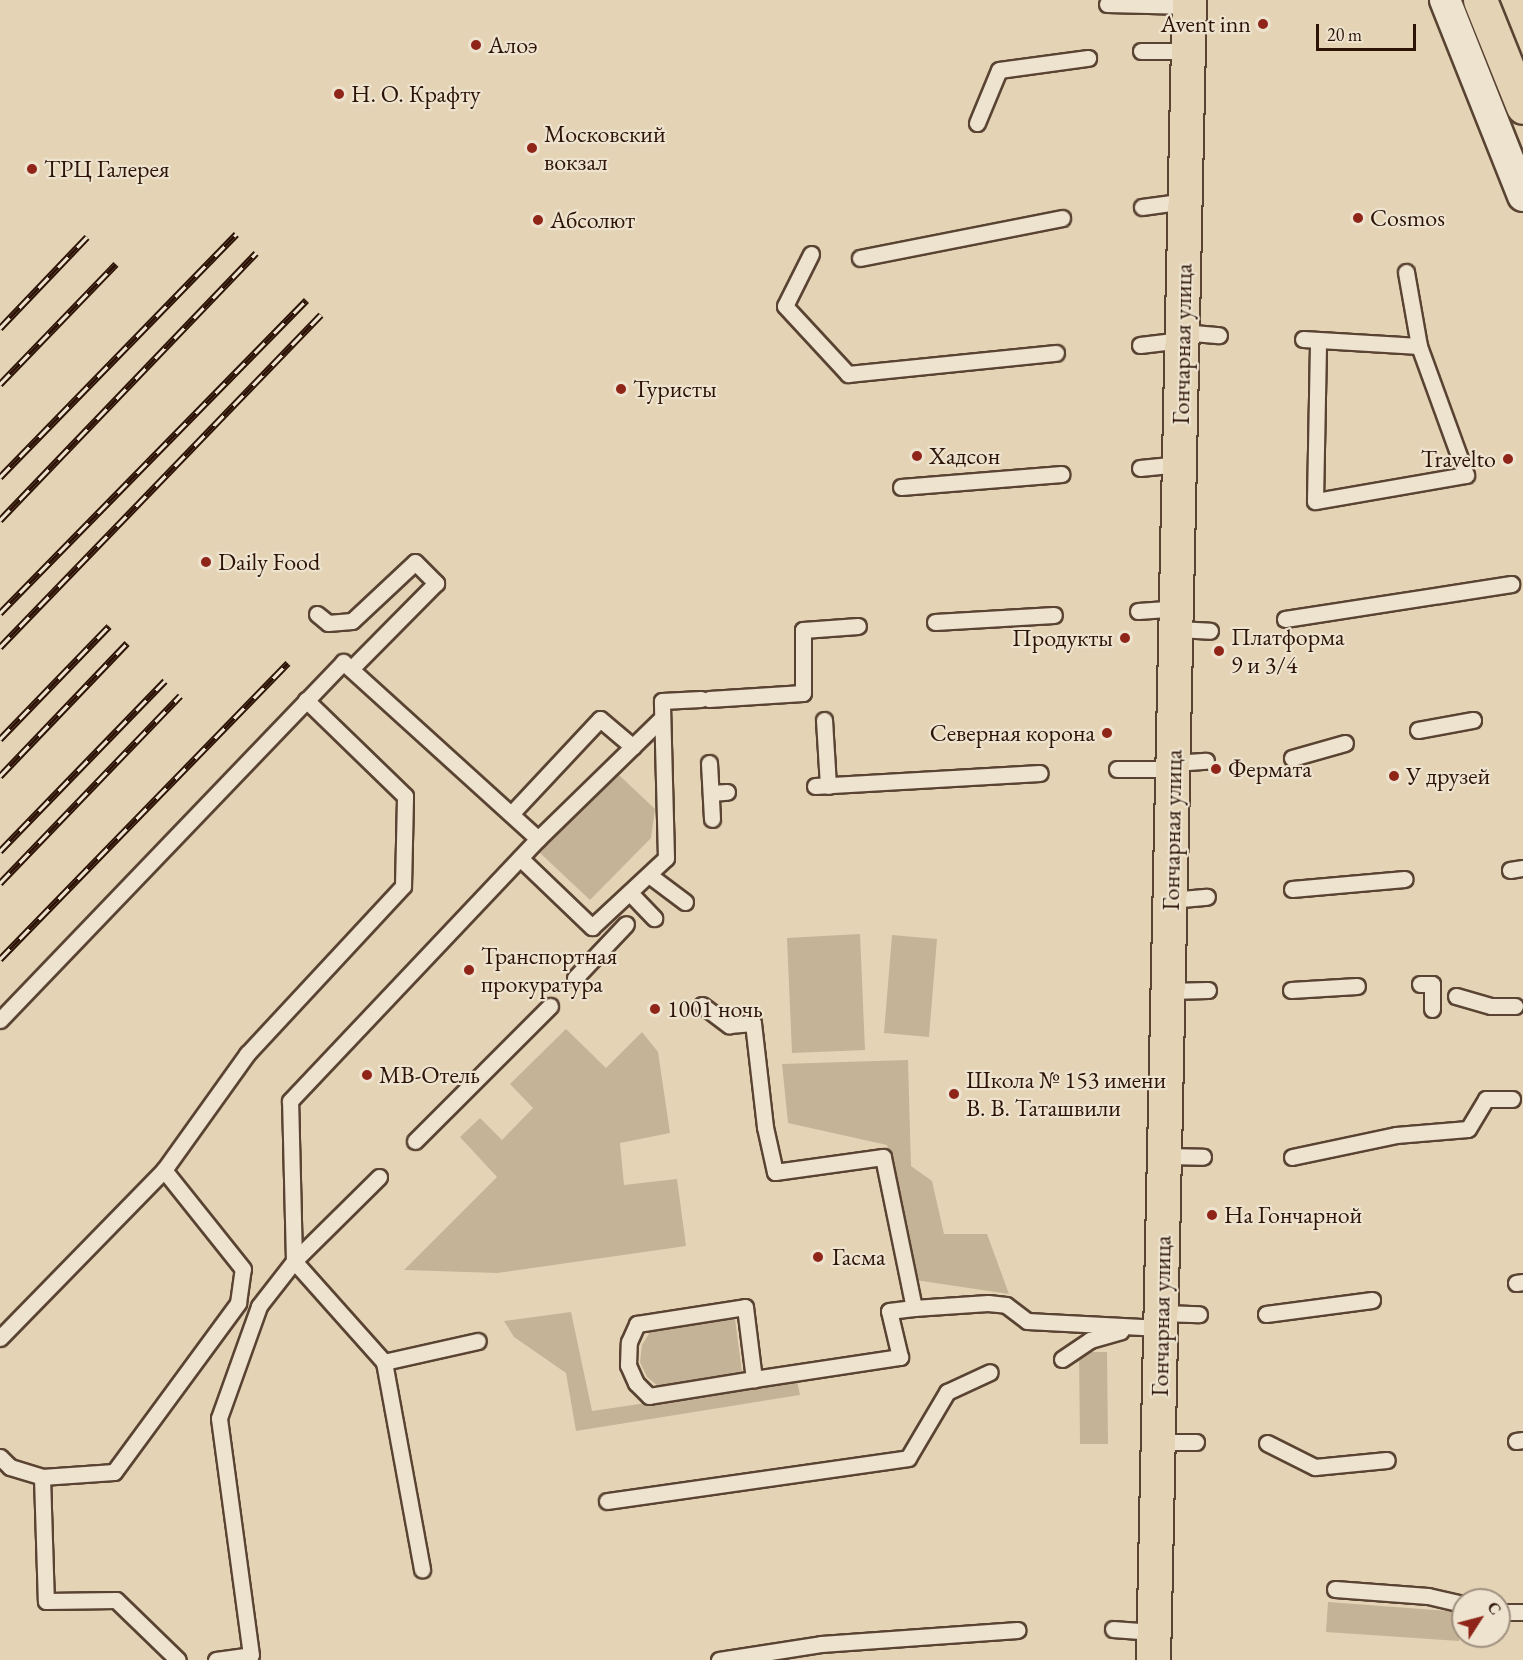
<!DOCTYPE html>
<meta charset="utf-8">
<style>
body{margin:0}
#map{position:relative;width:1523px;height:1660px;overflow:hidden;background:#e4d4b5;font-family:"EB Garamond",serif}
div>[style]{position:absolute}
[style*='--x']{left:calc(var(--x)*1px);top:calc(var(--y)*1px);width:calc(var(--w)*1px);rotate:calc(var(--a)*1deg)}
.green>*{inset:0;background:#c5b397}
.roads{filter:drop-shadow(2px 0 #5a4332) drop-shadow(-2px 0 #5a4332) drop-shadow(0 2px #5a4332) drop-shadow(0 -2px #5a4332)}
.service>*{height:15px;margin:-7.5px;padding:0 7.5px;transform-origin:7.5px;border-radius:7.5px;background:#ede3cf}
.minor>*{height:30px;margin:-15px;padding:0 15px;transform-origin:15px;border-radius:15px;background:#ede3cf}
.primary>*{height:33px;margin:-16.5px;padding:0 16.5px;transform-origin:16.5px;border-radius:16.5px;background:#e4d4b5}
.rail>*{height:7px;margin-top:-3.5px;transform-origin:0;background:repeating-linear-gradient(90deg,#ede3cf 0 14px,#2c1306 0 28px);box-sizing:border-box;border-block:2px solid #2c1306}
.dots>*{width:16px;height:16px;translate:-50% -50%;box-sizing:border-box;border:3px solid #ede3cf;border-radius:50%}
span{translate:-50% -50%;white-space:nowrap;text-align:center;line-height:1.15;-webkit-text-stroke:4.5px #ede3cf;paint-order:stroke}
.poi-label{font-size:24px;color:#2c1306}
.right{translate:-100% -50%;text-align:right}
.left{translate:0 -50%;text-align:left}
.street-label{font-size:24px;color:#2c1306}
.north{position:absolute;left:1451px;top:1588px;width:60px;height:60px;box-sizing:border-box;background:#ede3cf;border:2px solid #a0907f;border-radius:50%;rotate:54deg;font-size:16px;font-weight:700;line-height:24px;text-align:center;color:#2c1306}
.north::after{content:'';display:block;margin:auto;width:21px;height:27px;background:#8f2418;clip-path:polygon(50% 0,100% 100%,50% 72%,0 100%)}
.scale{position:absolute;left:1316px;top:24px;width:100px;height:27px;box-sizing:border-box;border:3px solid #2c1306;border-top:0;padding-left:8px;font-size:18px;line-height:21px;white-space:nowrap;color:#2c1306;-webkit-text-stroke:4px #ede3cf;paint-order:stroke}
</style>
<div id="map">
<div class="green">
<i style="clip-path:polygon(619px 775px,655px 809px,651px 838px,590px 900px,539px 852px)"></i>
<i style="clip-path:polygon(860px 934px,865px 1050px,792px 1053px,787px 938px)"></i>
<i style="clip-path:polygon(892px 935px,937px 939px,929px 1037px,884px 1033px)"></i>
<i style="clip-path:polygon(566px 1029px,606px 1068px,642px 1032px,658px 1052px,670px 1133px,620px 1143px,624px 1185px,677px 1179px,686px 1246px,497px 1273px,404px 1270px,497px 1177px,460px 1137px,480px 1118px,502px 1140px,533px 1108px,510px 1084px)"></i>
<i style="clip-path:polygon(908px 1060px,911px 1166px,932px 1181px,944px 1234px,987px 1234px,1009px 1294px,915px 1280px,887px 1145px,788px 1123px,782px 1064px)"></i>
<i style="clip-path:polygon(571px 1312px,592px 1411px,797px 1381px,800px 1395px,576px 1431px,566px 1373px,514px 1337px,504px 1321px)"></i>
<i style="clip-path:polygon(735px 1319px,742px 1372px,658px 1386px,647px 1377px,640px 1362px,642px 1345px,650px 1332px)"></i>
<i style="clip-path:polygon(1079px 1352px,1107px 1352px,1108px 1444px,1080px 1444px)"></i>
<i style="clip-path:polygon(1328px 1602px,1461px 1612px,1459px 1641px,1326px 1632px)"></i>
</div>
<div class="roads">
<div class="service">
<i style="--x:1107;--y:4;--w:82;--a:1.4"></i>
<i style="--x:1141;--y:51;--w:47;--a:0"></i>
<i style="--x:977;--y:123;--w:57;--a:-67.5"></i>
<i style="--x:999;--y:70;--w:90;--a:-7.7"></i>
<i style="--x:1142;--y:207;--w:43;--a:-7.9"></i>
<i style="--x:811;--y:254;--w:58;--a:116.6"></i>
<i style="--x:785;--y:306;--w:93;--a:47.2"></i>
<i style="--x:848;--y:374;--w:209;--a:-5.8"></i>
<i style="--x:860;--y:258;--w:206;--a:-11.2"></i>
<i style="--x:1406;--y:272;--w:75;--a:80"></i>
<i style="--x:1182;--y:332;--w:37;--a:5"></i>
<i style="--x:1303;--y:339;--w:116;--a:3.5"></i>
<i style="--x:1419;--y:346;--w:137;--a:70"></i>
<i style="--x:1466;--y:475;--w:153;--a:170.2"></i>
<i style="--x:1315;--y:501;--w:161;--a:-88.9"></i>
<i style="--x:1140;--y:345;--w:42;--a:-6.8"></i>
<i style="--x:1140;--y:468;--w:40;--a:-5.7"></i>
<i style="--x:901;--y:487;--w:161;--a:-4.6"></i>
<i style="--x:1138;--y:611;--w:39;--a:-4"></i>
<i style="--x:317;--y:614;--w:14;--a:39"></i>
<i style="--x:328;--y:623;--w:24;--a:-5"></i>
<i style="--x:352;--y:621;--w:86;--a:-43.1"></i>
<i style="--x:415;--y:562;--w:30;--a:45"></i>
<i style="--x:436;--y:583;--w:121;--a:134.7"></i>
<i style="--x:1285;--y:619;--w:229;--a:-8.8"></i>
<i style="--x:935;--y:622;--w:119;--a:-3.4"></i>
<i style="--x:1177;--y:629;--w:33;--a:3"></i>
<i style="--x:709;--y:699;--w:94;--a:-3.7"></i>
<i style="--x:803;--y:693;--w:63;--a:-90"></i>
<i style="--x:803;--y:630;--w:55;--a:-4.2"></i>
<i style="--x:824;--y:720;--w:66;--a:86.5"></i>
<i style="--x:1418;--y:730;--w:56;--a:-10.3"></i>
<i style="--x:1292;--y:758;--w:55;--a:-15.8"></i>
<i style="--x:709;--y:763;--w:56;--a:86.9"></i>
<i style="--x:1174;--y:763;--w:32;--a:-4"></i>
<i style="--x:1117;--y:769;--w:56;--a:0"></i>
<i style="--x:815;--y:786;--w:225;--a:-3.3"></i>
<i style="--x:711;--y:793;--w:16;--a:-4"></i>
<i style="--x:511;--y:814;--w:130;--a:-46.9"></i>
<i style="--x:600;--y:719;--w:43;--a:40.3"></i>
<i style="--x:520;--y:858;--w:100;--a:43.8"></i>
<i style="--x:592;--y:927;--w:101;--a:-43"></i>
<i style="--x:666;--y:858;--w:157;--a:-91.5"></i>
<i style="--x:662;--y:701;--w:39;--a:-3"></i>
<i style="--x:1510;--y:870;--w:13;--a:-9"></i>
<i style="--x:649;--y:875;--w:45;--a:36.9"></i>
<i style="--x:1292;--y:889;--w:113;--a:-5.1"></i>
<i style="--x:630;--y:893;--w:35;--a:46"></i>
<i style="--x:1170;--y:900;--w:37;--a:-5"></i>
<i style="--x:575;--y:978;--w:74;--a:-46.6"></i>
<i style="--x:1420;--y:984;--w:12;--a:0"></i>
<i style="--x:1432;--y:984;--w:25;--a:90"></i>
<i style="--x:1291;--y:990;--w:66;--a:-3.5"></i>
<i style="--x:1168;--y:991;--w:40;--a:-1.4"></i>
<i style="--x:1456;--y:996;--w:36;--a:16"></i>
<i style="--x:1491;--y:1006;--w:24;--a:0"></i>
<i style="--x:702;--y:1005;--w:34;--a:37"></i>
<i style="--x:729;--y:1025;--w:24;--a:-5"></i>
<i style="--x:753;--y:1023;--w:105;--a:83.4"></i>
<i style="--x:765;--y:1127;--w:46;--a:77.5"></i>
<i style="--x:775;--y:1172;--w:109;--a:-7.9"></i>
<i style="--x:883;--y:1157;--w:154;--a:78.4"></i>
<i style="--x:0;--y:1020;--w:496;--a:-46.2"></i>
<i style="--x:343;--y:662;--w:263;--a:42.2"></i>
<i style="--x:415;--y:1141;--w:191;--a:-45"></i>
<i style="--x:1164;--y:1156;--w:39;--a:1"></i>
<i style="--x:1292;--y:1157;--w:106;--a:-11.9"></i>
<i style="--x:1396;--y:1135;--w:72;--a:-4.8"></i>
<i style="--x:1468;--y:1129;--w:35;--a:-59"></i>
<i style="--x:1486;--y:1099;--w:26;--a:0"></i>
<i style="--x:379;--y:1177;--w:120;--a:135.3"></i>
<i style="--x:294;--y:1261;--w:135;--a:48.3"></i>
<i style="--x:384;--y:1362;--w:211;--a:79.6"></i>
<i style="--x:1516;--y:1283;--w:7;--a:-8"></i>
<i style="--x:745;--y:1307;--w:73;--a:82.9"></i>
<i style="--x:754;--y:1379;--w:106;--a:170.8"></i>
<i style="--x:649;--y:1396;--w:18;--a:-135"></i>
<i style="--x:636;--y:1383;--w:20;--a:-114"></i>
<i style="--x:628;--y:1365;--w:23;--a:-88"></i>
<i style="--x:629;--y:1342;--w:20;--a:-66"></i>
<i style="--x:637;--y:1324;--w:109;--a:-8.9"></i>
<i style="--x:1161;--y:1313;--w:38;--a:2"></i>
<i style="--x:1266;--y:1314;--w:107;--a:-7.5"></i>
<i style="--x:0;--y:1338;--w:235;--a:-45.7"></i>
<i style="--x:164;--y:1170;--w:143;--a:-54.4"></i>
<i style="--x:247;--y:1054;--w:229;--a:-47.1"></i>
<i style="--x:403;--y:886;--w:90;--a:-88.7"></i>
<i style="--x:405;--y:796;--w:138;--a:-135.9"></i>
<i style="--x:1062;--y:1359;--w:34;--a:-34"></i>
<i style="--x:1090;--y:1340;--w:32;--a:-16"></i>
<i style="--x:384;--y:1362;--w:96;--a:-12.6"></i>
<i style="--x:754;--y:1379;--w:148;--a:-8.6"></i>
<i style="--x:900;--y:1357;--w:47;--a:-103.4"></i>
<i style="--x:889;--y:1311;--w:25;--a:-7"></i>
<i style="--x:914;--y:1308;--w:74;--a:-3.9"></i>
<i style="--x:988;--y:1303;--w:18;--a:6"></i>
<i style="--x:1006;--y:1305;--w:26;--a:37"></i>
<i style="--x:1027;--y:1321;--w:134;--a:3"></i>
<i style="--x:1516;--y:1441;--w:7;--a:-8"></i>
<i style="--x:1158;--y:1442;--w:38;--a:0"></i>
<i style="--x:1267;--y:1443;--w:54;--a:26.6"></i>
<i style="--x:1315;--y:1467;--w:72;--a:-5.6"></i>
<i style="--x:0;--y:1457;--w:14;--a:45"></i>
<i style="--x:10;--y:1467;--w:34;--a:17"></i>
<i style="--x:42;--y:1477;--w:72;--a:-4"></i>
<i style="--x:114;--y:1472;--w:210;--a:-53.7"></i>
<i style="--x:238;--y:1303;--w:34;--a:-82"></i>
<i style="--x:243;--y:1269;--w:127;--a:-128.6"></i>
<i style="--x:42;--y:1477;--w:124;--a:88.2"></i>
<i style="--x:46;--y:1601;--w:70;--a:-0.8"></i>
<i style="--x:116;--y:1600;--w:86;--a:44.1"></i>
<i style="--x:607;--y:1501;--w:304;--a:-8.1"></i>
<i style="--x:908;--y:1458;--w:77;--a:-59.4"></i>
<i style="--x:947;--y:1392;--w:47;--a:-24.9"></i>
<i style="--x:1335;--y:1589;--w:93;--a:4.3"></i>
<i style="--x:1428;--y:1596;--w:36;--a:13"></i>
<i style="--x:1499;--y:1612;--w:24;--a:0"></i>
<i style="--x:1113;--y:1629;--w:40;--a:4.3"></i>
<i style="--x:216;--y:1660;--w:35;--a:-8"></i>
<i style="--x:251;--y:1655;--w:239;--a:-97.7"></i>
<i style="--x:219;--y:1418;--w:119;--a:-70.3"></i>
<i style="--x:259;--y:1306;--w:57;--a:-52.1"></i>
<i style="--x:294;--y:1261;--w:160;--a:-91.4"></i>
<i style="--x:290;--y:1101;--w:361;--a:-46.6"></i>
<i style="--x:538;--y:839;--w:172;--a:-44.3"></i>
<i style="--x:719;--y:1660;--w:103;--a:-8.9"></i>
<i style="--x:821;--y:1644;--w:197;--a:-4.1"></i>
</div>
<div class="minor">
<i style="--x:1445;--y:0;--w:211;--a:68.3"></i>
</div>
<div class="primary">
<i style="--x:1480;--y:0;--w:115;--a:68.1"></i>
<i style="--x:1153;--y:1660;--w:1660;--a:-88.76"></i>
</div>
</div>
<div class="rail">
<i style="--x:0;--y:328;--w:126;--a:-46.3"></i>
<i style="--x:0;--y:384;--w:167;--a:-46"></i>
<i style="--x:0;--y:477;--w:339;--a:-45.8"></i>
<i style="--x:0;--y:520;--w:370;--a:-46.2"></i>
<i style="--x:0;--y:613;--w:438;--a:-45.6"></i>
<i style="--x:0;--y:647;--w:462;--a:-46"></i>
<i style="--x:0;--y:739;--w:157;--a:-46"></i>
<i style="--x:0;--y:776;--w:184;--a:-46.3"></i>
<i style="--x:0;--y:851;--w:237;--a:-45.9"></i>
<i style="--x:0;--y:883;--w:260;--a:-46.1"></i>
<i style="--x:0;--y:959;--w:413;--a:-45.8"></i>
</div>
<div class="dots">
<i style="left:1263px;top:24px;background:#8f2418"></i>
<i style="left:476px;top:45px;background:#8f2418"></i>
<i style="left:339px;top:94px;background:#8f2418"></i>
<i style="left:532px;top:148px;background:#8f2418"></i>
<i style="left:32px;top:169px;background:#8f2418"></i>
<i style="left:1358px;top:218px;background:#8f2418"></i>
<i style="left:538px;top:220px;background:#8f2418"></i>
<i style="left:621px;top:389px;background:#8f2418"></i>
<i style="left:917px;top:456px;background:#8f2418"></i>
<i style="left:1508px;top:459px;background:#8f2418"></i>
<i style="left:206px;top:562px;background:#8f2418"></i>
<i style="left:1125px;top:638px;background:#8f2418"></i>
<i style="left:1219px;top:651px;background:#8f2418"></i>
<i style="left:1107px;top:733px;background:#8f2418"></i>
<i style="left:1216px;top:769px;background:#8f2418"></i>
<i style="left:1394px;top:776px;background:#8f2418"></i>
<i style="left:469px;top:970px;background:#8f2418"></i>
<i style="left:655px;top:1009px;background:#8f2418"></i>
<i style="left:367px;top:1075px;background:#8f2418"></i>
<i style="left:954px;top:1094px;background:#8f2418"></i>
<i style="left:1212px;top:1215px;background:#8f2418"></i>
<i style="left:818px;top:1257px;background:#8f2418"></i>
</div>
<div class="poi-label">
<span class="right" style="left:1251px;top:24px">Avent inn</span>
<span class="left" style="left:488px;top:45px">Алоэ</span>
<span class="left" style="left:351px;top:94px">Н. О. Крафту</span>
<span class="left" style="left:544px;top:148px">Московский<br>вокзал</span>
<span class="left" style="left:44px;top:169px">ТРЦ Галерея</span>
<span class="left" style="left:1370px;top:218px">Cosmos</span>
<span class="left" style="left:550px;top:220px">Абсолют</span>
<span class="left" style="left:633px;top:389px">Туристы</span>
<span class="left" style="left:929px;top:456px">Хадсон</span>
<span class="right" style="left:1496px;top:459px">Travelto</span>
<span class="left" style="left:218px;top:562px">Daily Food</span>
<span class="left" style="left:1231px;top:651px">Платформа<br>9 и 3/4</span>
<span class="right" style="left:1113px;top:638px">Продукты</span>
<span class="right" style="left:1095px;top:733px">Северная корона</span>
<span class="left" style="left:1228px;top:769px">Фермата</span>
<span class="left" style="left:1406px;top:776px">У друзей</span>
<span class="left" style="left:481px;top:970px">Транспортная<br>прокуратура</span>
<span class="left" style="left:667px;top:1009px">1001 ночь</span>
<span class="left" style="left:379px;top:1075px">МВ-Отель</span>
<span class="left" style="left:966px;top:1094px">Школа № 153 имени<br>В. В. Таташвили</span>
<span class="left" style="left:1224px;top:1215px">На Гончарной</span>
<span class="left" style="left:832px;top:1257px">Гасма</span>
</div>
<div class="street-label">
<span style="left:1182px;top:344px;rotate:-89deg">Гончарная улица</span>
<span style="left:1172px;top:830px;rotate:-89deg">Гончарная улица</span>
<span style="left:1161px;top:1316px;rotate:-89deg">Гончарная улица</span>
</div>
<div class="north">С</div>
<div class="scale">20 m</div>
</div>
